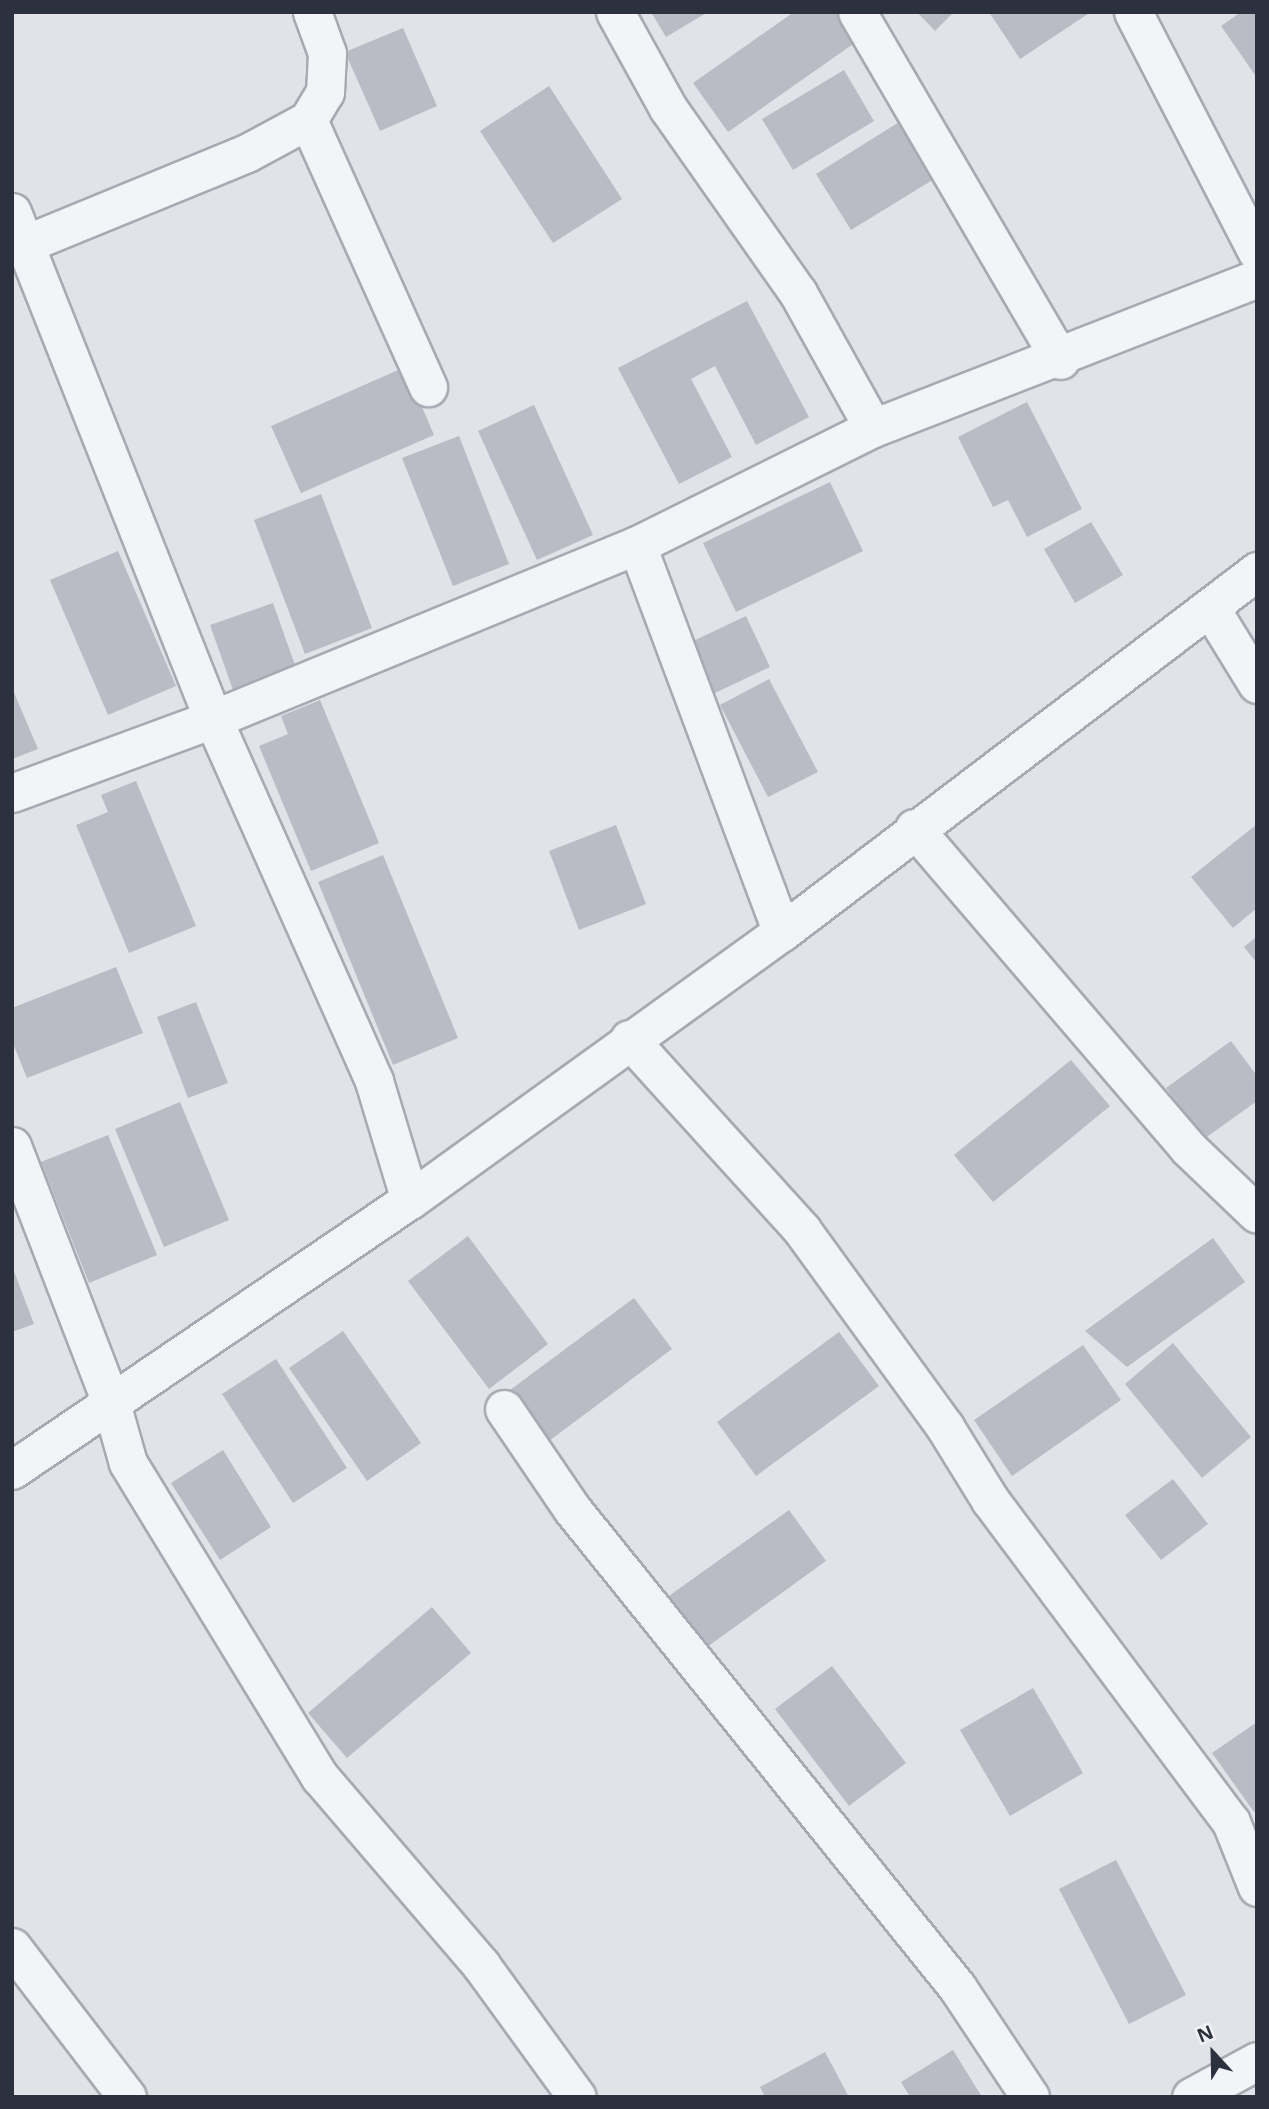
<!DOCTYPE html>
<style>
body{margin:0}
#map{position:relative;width:1269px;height:2109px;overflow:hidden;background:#e1e3e8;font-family:"Noto Sans",sans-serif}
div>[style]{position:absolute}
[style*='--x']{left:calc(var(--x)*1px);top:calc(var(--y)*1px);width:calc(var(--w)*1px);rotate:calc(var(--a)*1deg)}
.building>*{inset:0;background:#b9bcc4}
.roads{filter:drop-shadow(2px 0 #a7aab2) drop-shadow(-2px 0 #a7aab2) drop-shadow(0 2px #a7aab2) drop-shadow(0 -2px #a7aab2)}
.minor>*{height:37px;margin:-18.5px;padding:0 18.5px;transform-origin:18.5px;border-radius:18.5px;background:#f3f4f7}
span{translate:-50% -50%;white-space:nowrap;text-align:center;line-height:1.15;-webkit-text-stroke:5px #f0f2f6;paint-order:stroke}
.frame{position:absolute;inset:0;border:14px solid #2b313e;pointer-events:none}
.north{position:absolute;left:1178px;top:2018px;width:70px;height:70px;-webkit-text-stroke:5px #f0f2f6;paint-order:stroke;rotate:338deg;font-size:19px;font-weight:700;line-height:28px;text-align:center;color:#2b313e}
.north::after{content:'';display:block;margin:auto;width:24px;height:32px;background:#2b313e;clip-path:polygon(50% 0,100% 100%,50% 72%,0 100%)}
</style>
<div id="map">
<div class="building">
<i style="clip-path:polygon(651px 12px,708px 12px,666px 37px)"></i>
<i style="clip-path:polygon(794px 12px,835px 12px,856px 42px,728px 132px,693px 83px)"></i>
<i style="clip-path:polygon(917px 12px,954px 12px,935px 31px)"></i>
<i style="clip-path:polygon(989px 12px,1091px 12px,1020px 59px)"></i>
<i style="clip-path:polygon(1241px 12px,1257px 12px,1257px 78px,1221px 26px)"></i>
<i style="clip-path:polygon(403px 28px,437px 106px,380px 131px,345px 52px)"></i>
<i style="clip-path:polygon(844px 70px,874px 121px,793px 170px,762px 119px)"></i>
<i style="clip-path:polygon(549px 86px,622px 199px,553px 243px,480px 131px)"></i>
<i style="clip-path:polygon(904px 119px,939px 176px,851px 230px,816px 174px)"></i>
<i style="clip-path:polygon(747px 301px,809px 417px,756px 445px,715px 366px,691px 379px,732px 457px,679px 484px,618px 368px)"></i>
<i style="clip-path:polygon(405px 367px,434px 435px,301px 493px,271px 426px)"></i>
<i style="clip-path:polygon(1027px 402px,1082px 509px,1027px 537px,1008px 500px,993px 507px,958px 437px)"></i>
<i style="clip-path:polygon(534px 405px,593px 535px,537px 560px,478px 431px)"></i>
<i style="clip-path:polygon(459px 436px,509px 564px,453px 586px,402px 458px)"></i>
<i style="clip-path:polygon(830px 482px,863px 551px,736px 612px,703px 543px)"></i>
<i style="clip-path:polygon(321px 494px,372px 628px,305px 654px,254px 520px)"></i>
<i style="clip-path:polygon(1091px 522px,1123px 575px,1075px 603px,1044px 549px)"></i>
<i style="clip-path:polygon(118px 551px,176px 686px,108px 715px,50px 580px)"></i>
<i style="clip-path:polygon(273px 603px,296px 668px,233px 690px,210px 625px)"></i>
<i style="clip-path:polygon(746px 616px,770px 667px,715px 693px,691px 642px)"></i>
<i style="clip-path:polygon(769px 679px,818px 772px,768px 797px,720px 705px)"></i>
<i style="clip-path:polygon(12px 688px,38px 749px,12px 759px)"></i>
<i style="clip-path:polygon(320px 700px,379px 843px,311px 871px,259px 746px,288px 734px,281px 716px)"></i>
<i style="clip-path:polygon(136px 781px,196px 926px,129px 953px,76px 825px,108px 812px,101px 795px)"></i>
<i style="clip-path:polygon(1257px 824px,1257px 908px,1233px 928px,1191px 877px)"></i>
<i style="clip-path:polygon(616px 825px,646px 904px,579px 930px,549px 851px)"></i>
<i style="clip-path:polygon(383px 855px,458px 1038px,393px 1065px,318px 882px)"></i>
<i style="clip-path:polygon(1257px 936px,1257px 963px,1244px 947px)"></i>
<i style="clip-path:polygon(116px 967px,143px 1033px,27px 1078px,12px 1041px,12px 1008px)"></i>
<i style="clip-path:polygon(196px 1002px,228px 1083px,188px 1098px,157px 1017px)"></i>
<i style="clip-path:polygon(1231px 1041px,1257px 1076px,1257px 1101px,1204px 1139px,1166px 1088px)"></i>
<i style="clip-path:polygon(1071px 1060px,1110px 1106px,993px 1202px,954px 1155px)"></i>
<i style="clip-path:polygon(180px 1102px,229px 1220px,164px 1247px,115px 1129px)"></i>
<i style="clip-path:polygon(108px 1135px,157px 1255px,89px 1283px,41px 1162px)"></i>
<i style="clip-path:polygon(468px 1236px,548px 1344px,489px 1389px,408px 1281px)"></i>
<i style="clip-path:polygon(1213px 1238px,1245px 1282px,1127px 1367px,1085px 1331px)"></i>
<i style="clip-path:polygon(12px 1266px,34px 1324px,12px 1332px)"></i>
<i style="clip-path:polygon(634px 1298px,672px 1349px,549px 1441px,510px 1390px)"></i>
<i style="clip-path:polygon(343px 1331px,421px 1443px,367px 1481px,289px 1368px)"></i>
<i style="clip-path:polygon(839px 1332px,879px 1386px,756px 1476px,717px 1422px)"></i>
<i style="clip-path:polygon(1173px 1343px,1251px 1437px,1202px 1478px,1125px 1384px)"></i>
<i style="clip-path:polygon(1083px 1345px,1121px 1400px,1012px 1476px,974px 1420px)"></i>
<i style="clip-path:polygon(276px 1359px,347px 1468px,293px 1503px,222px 1394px)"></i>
<i style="clip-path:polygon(223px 1450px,271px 1527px,220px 1560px,171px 1483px)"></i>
<i style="clip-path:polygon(1173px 1479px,1208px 1524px,1161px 1560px,1125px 1515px)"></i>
<i style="clip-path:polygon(789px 1510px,826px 1561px,703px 1650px,666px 1598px)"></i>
<i style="clip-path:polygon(432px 1607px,471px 1653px,347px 1758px,308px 1713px)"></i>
<i style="clip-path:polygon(832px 1666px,906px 1763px,849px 1806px,775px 1709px)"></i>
<i style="clip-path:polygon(1033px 1688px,1083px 1773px,1010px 1816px,960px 1730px)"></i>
<i style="clip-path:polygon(1257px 1722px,1257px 1810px,1254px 1812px,1212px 1753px)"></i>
<i style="clip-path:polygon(1116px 1860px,1186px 1995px,1129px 2024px,1059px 1889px)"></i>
<i style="clip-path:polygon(953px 2050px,982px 2097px,910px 2097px,901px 2082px)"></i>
<i style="clip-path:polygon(825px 2052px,849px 2097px,765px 2097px,760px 2087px)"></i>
</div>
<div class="roads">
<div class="minor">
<i style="--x:615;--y:12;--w:110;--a:61.1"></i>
<i style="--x:668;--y:108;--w:226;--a:54.9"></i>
<i style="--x:798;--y:293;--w:154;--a:60.9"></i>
<i style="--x:857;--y:12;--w:403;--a:59.7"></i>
<i style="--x:1133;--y:12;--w:270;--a:62.7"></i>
<i style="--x:308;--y:120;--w:293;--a:65.8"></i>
<i style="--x:12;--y:212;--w:545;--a:68.37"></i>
<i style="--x:213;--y:719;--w:396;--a:66"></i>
<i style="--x:374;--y:1081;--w:124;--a:73.2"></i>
<i style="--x:25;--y:244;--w:240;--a:-22.3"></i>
<i style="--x:247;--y:153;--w:69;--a:-28.4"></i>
<i style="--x:308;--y:120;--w:33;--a:-59"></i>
<i style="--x:325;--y:92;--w:39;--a:-87"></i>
<i style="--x:327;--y:53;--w:44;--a:-110.1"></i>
<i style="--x:637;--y:545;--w:413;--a:69.5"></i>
<i style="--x:1211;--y:609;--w:88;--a:58.5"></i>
<i style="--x:12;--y:793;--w:214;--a:-20.2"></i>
<i style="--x:213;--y:719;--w:458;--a:-22.3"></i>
<i style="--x:637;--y:545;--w:263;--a:-26.4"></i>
<i style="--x:873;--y:428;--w:412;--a:-21.3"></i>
<i style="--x:914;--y:828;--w:421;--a:49.4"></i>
<i style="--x:1188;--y:1148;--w:95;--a:43.7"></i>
<i style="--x:629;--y:1039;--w:258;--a:47.8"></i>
<i style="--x:802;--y:1230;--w:243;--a:54"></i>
<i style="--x:945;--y:1427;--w:86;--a:58.3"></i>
<i style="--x:990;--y:1500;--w:402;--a:53.2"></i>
<i style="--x:1231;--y:1822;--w:70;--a:68.2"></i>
<i style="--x:12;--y:1146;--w:275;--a:68.9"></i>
<i style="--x:111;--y:1403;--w:62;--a:74.2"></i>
<i style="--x:128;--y:1463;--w:368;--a:58.6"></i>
<i style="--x:320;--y:1777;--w:248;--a:49.4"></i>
<i style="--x:481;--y:1965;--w:163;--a:54"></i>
<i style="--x:504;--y:1409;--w:121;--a:55.8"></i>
<i style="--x:572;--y:1509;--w:614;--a:51.15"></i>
<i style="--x:957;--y:1987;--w:132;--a:56.4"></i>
<i style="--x:12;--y:1470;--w:481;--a:-34.2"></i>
<i style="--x:410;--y:1200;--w:458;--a:-35.8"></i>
<i style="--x:782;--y:932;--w:597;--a:-37.23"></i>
<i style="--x:12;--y:1947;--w:189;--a:52.5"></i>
<i style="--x:1191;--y:2097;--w:75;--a:-28.6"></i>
</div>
</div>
<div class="frame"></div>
<div class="north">N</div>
</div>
